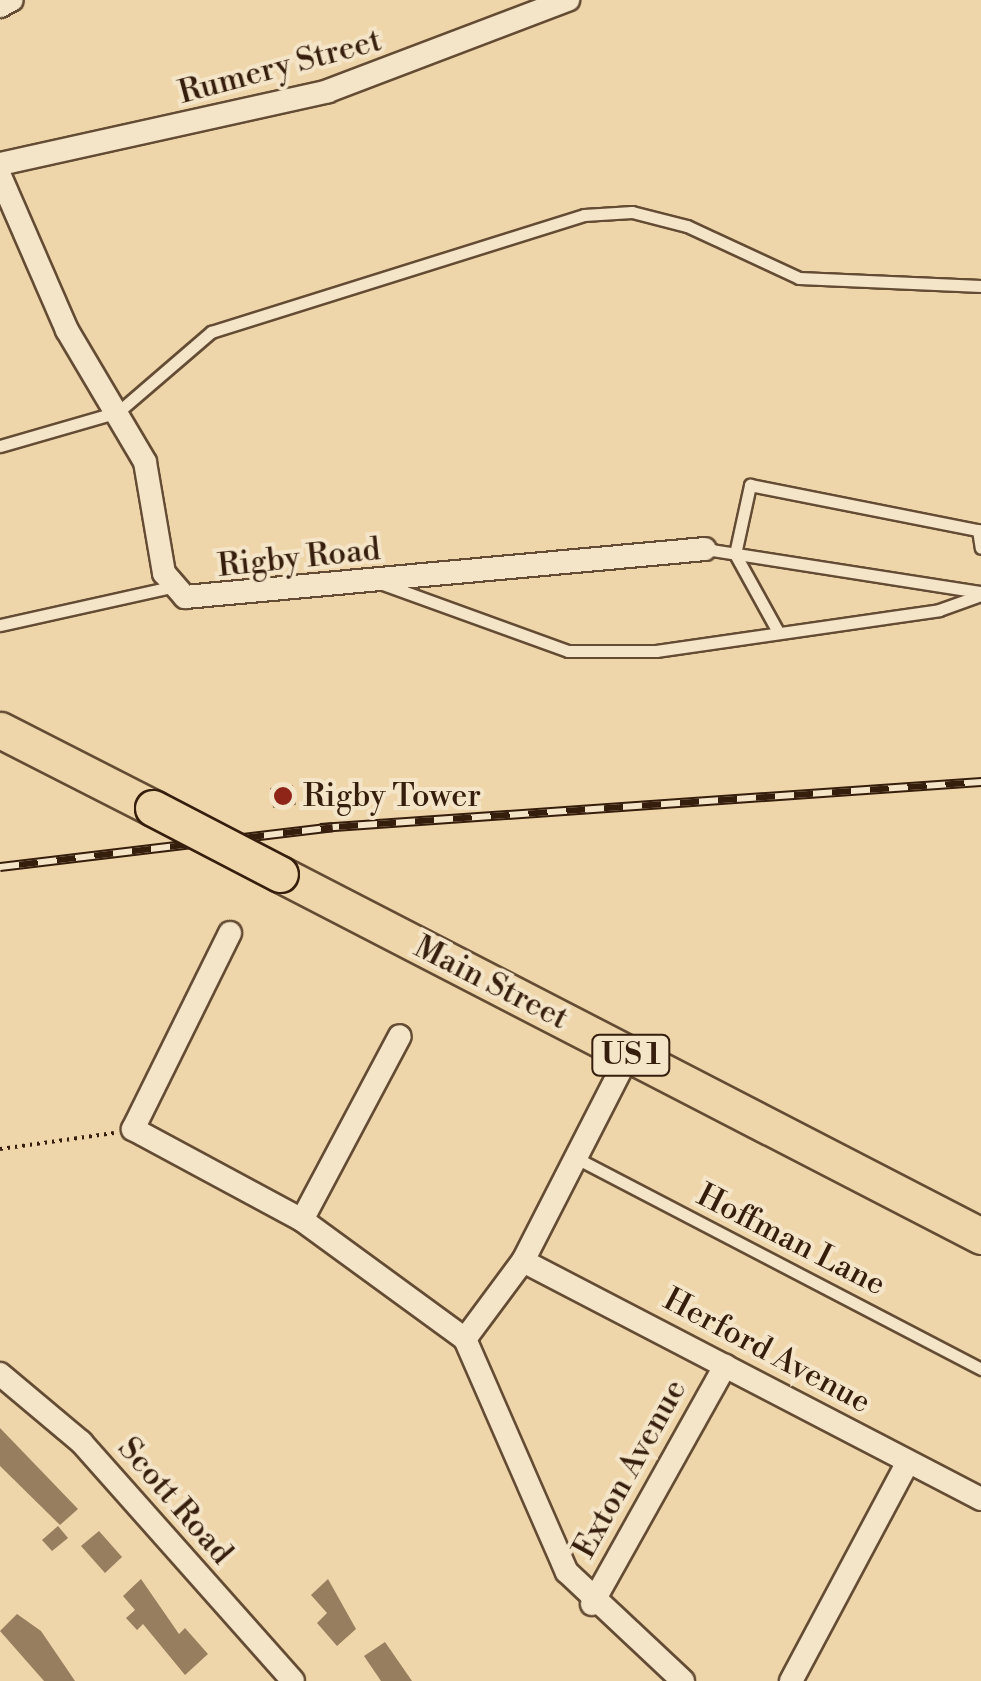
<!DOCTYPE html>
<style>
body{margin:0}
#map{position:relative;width:981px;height:1681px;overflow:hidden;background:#eed6aa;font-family:"Libre Bodoni",serif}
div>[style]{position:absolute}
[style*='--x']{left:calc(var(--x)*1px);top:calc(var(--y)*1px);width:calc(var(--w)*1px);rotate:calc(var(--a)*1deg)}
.building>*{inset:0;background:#967e5f}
.path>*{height:4px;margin-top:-2px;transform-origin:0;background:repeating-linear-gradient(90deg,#361e0d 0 2.5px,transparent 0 7.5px)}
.roads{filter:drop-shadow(2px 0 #644c34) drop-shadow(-2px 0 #644c34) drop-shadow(0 2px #644c34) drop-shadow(0 -2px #644c34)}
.service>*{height:11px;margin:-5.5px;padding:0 5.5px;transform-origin:5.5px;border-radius:5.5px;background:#f4e4c8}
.minor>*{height:22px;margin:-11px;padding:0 11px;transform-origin:11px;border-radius:11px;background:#f4e4c8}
.primary>*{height:35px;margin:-17.5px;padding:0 17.5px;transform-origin:17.5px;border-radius:17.5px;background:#eed6aa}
.rail>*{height:10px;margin-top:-5px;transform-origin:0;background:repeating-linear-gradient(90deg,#f4e4c8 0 19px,#361e0d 0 38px);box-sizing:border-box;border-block:2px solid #361e0d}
.bridges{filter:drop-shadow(2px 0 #361e0d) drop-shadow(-2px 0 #361e0d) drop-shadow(0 2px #361e0d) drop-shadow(0 -2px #361e0d)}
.primary-bridge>*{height:35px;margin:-17.5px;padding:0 17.5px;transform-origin:17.5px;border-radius:17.5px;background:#eed6aa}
.dots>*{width:28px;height:28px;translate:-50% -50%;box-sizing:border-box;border:5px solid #f4e4c8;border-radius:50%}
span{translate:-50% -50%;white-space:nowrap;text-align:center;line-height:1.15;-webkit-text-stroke:8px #f4e4c8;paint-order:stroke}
.shield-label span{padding:2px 8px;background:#f4e4c8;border:2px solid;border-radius:8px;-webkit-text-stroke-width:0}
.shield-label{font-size:30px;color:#361e0d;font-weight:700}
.street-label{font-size:32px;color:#361e0d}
.poi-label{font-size:32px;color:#361e0d}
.left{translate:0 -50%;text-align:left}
</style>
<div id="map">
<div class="building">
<i style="clip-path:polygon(293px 785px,296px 805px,273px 808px,270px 788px)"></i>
<i style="clip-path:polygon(0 1428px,78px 1509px,60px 1525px,0 1466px)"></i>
<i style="clip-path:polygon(58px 1526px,68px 1538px,52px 1551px,42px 1540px)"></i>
<i style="clip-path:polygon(99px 1531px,122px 1557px,105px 1573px,81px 1546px)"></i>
<i style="clip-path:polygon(141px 1579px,179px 1634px,185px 1628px,208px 1654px,185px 1675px,143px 1624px,137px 1630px,126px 1618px,135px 1610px,123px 1596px)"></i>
<i style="clip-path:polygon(328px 1579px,356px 1629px,337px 1646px,317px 1623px,327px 1613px,311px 1595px)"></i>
<i style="clip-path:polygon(17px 1614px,41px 1631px,75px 1681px,44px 1681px,0 1631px)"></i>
<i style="clip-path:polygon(385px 1642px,412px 1681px,381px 1681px,364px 1656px)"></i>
</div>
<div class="path">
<i style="--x:0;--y:1149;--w:115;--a:-8"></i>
</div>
<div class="roads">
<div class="service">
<i style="--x:0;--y:446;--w:123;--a:-16.1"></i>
<i style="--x:118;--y:412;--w:123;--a:-40.7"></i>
<i style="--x:211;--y:332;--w:391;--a:-17.4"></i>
<i style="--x:584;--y:215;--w:48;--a:-3.6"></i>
<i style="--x:632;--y:212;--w:57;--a:14.3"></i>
<i style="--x:687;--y:226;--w:123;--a:24.9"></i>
<i style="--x:799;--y:278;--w:182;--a:2.5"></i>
<i style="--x:705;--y:549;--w:279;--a:8.9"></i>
<i style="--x:383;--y:584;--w:197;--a:19.9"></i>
<i style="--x:568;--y:651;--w:88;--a:0"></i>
<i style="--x:656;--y:651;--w:286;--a:-8.2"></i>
<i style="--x:939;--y:610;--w:45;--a:-19.7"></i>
<i style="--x:0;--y:625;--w:175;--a:-12.5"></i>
<i style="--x:777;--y:630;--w:87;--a:-118.9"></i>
<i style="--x:735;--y:554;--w:71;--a:-77.7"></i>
<i style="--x:750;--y:485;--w:232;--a:11.2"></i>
<i style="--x:978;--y:530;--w:18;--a:81"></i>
<i style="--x:576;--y:1158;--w:457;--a:27.5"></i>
</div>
<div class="minor">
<i style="--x:0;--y:6;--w:13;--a:-27"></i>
<i style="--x:0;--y:164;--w:336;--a:-12.5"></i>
<i style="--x:328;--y:91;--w:257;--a:-20.8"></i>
<i style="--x:0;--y:176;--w:168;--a:66.5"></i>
<i style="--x:67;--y:330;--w:153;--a:59.4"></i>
<i style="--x:145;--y:462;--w:113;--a:80.3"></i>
<i style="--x:164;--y:573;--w:32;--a:49"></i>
<i style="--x:185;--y:597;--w:522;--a:-5.27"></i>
<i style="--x:230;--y:933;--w:219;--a:116.3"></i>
<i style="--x:133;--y:1129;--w:192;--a:28.3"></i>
<i style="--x:302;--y:1220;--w:202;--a:36.1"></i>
<i style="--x:465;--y:1339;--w:254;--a:66.4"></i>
<i style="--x:567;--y:1572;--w:159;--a:43.2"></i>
<i style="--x:302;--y:1220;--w:208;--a:-62"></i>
<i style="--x:523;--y:1261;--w:516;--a:27.46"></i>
<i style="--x:465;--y:1339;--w:97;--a:-53.4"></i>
<i style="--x:523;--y:1261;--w:233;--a:-62.9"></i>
<i style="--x:0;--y:1374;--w:106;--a:40"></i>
<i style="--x:81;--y:1442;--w:319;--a:48.4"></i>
<i style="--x:592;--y:1604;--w:273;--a:-60.8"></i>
<i style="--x:791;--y:1681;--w:248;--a:-61.9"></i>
</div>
<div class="primary">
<i style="--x:0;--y:730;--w:172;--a:27"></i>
<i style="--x:280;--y:874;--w:789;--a:27.31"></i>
</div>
</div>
<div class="rail">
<i style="--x:320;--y:828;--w:663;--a:-3.98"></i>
<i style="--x:0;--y:867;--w:335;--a:-6.8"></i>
</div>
<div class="bridges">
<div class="primary-bridge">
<i style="--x:153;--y:808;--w:143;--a:27.5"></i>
</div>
</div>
<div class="dots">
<i style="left:283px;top:796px;background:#8f2418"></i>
</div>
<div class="shield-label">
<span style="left:631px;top:1055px">US 1</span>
</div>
<div class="street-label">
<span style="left:280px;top:67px;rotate:-15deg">Rumery Street</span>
<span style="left:299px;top:558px;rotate:-6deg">Rigby Road</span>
<span style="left:491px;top:983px;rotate:27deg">Main Street</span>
<span style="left:791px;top:1240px;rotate:27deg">Hoffman Lane</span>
<span style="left:767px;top:1351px;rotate:28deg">Herford Avenue</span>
<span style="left:630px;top:1469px;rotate:-61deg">Exton Avenue</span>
<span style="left:175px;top:1501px;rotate:49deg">Scott Road</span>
</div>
<div class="poi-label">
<span class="left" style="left:303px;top:796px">Rigby Tower</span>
</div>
</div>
